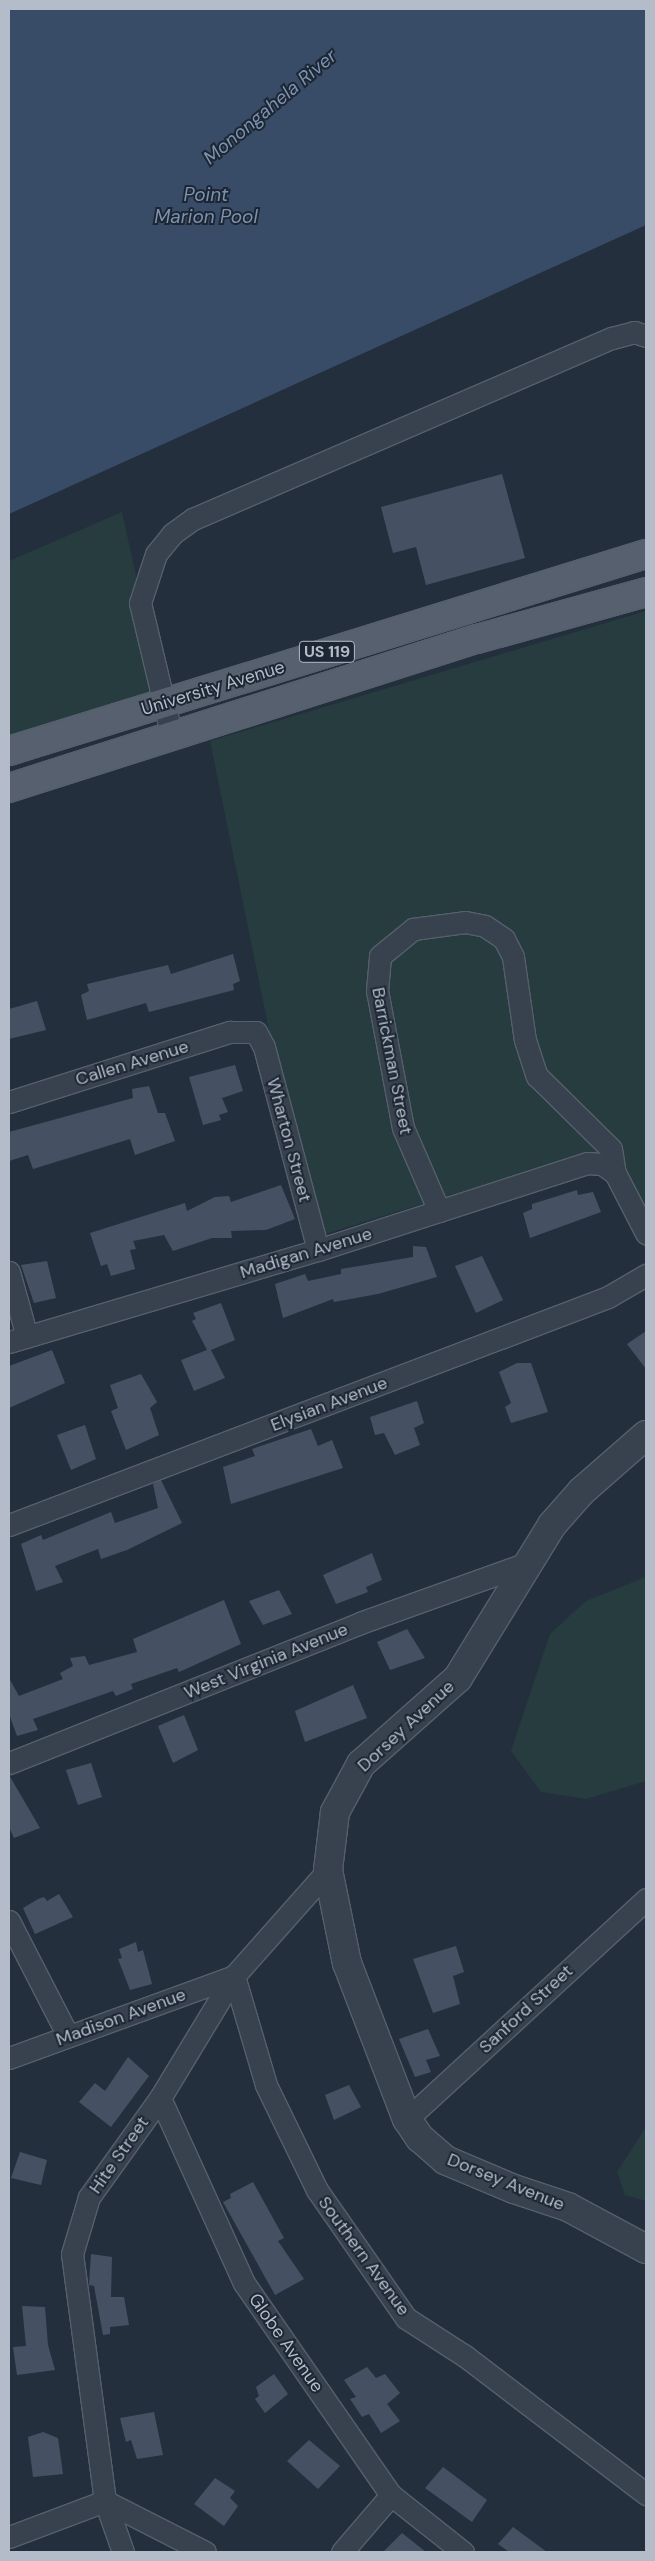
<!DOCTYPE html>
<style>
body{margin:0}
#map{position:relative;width:655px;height:2561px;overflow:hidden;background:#242f3e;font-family:"DM Sans",sans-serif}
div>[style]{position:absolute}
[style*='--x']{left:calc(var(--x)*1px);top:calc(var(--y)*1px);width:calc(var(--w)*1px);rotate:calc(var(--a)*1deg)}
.green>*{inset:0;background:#263c3f}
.water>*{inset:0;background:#394c67}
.building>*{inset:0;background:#455162}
.roads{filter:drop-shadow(1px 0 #565f6c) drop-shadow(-1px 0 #565f6c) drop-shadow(0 1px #565f6c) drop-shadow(0 -1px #565f6c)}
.minor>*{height:21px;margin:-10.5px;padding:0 10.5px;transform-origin:10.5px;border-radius:10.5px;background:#38414e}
.tertiary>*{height:28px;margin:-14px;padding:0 14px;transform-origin:14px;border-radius:14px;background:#38414e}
.primary>*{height:28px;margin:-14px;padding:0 14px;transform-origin:14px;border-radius:14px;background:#56606e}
span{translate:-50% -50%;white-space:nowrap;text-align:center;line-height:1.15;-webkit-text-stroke:4px #1d2633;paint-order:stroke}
.shield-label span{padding:1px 4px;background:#1d2633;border:1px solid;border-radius:4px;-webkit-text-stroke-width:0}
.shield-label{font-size:16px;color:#b4bcc9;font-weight:700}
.street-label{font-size:18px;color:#b4bcc9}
.water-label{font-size:19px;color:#7c92b1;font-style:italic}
.frame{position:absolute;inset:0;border:10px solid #b4bcc9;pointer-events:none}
</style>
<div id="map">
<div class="green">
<i style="clip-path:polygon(122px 512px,164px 703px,9px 754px,9px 561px)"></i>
<i style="clip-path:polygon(646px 611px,646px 1211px,632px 1183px,569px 1158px,322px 1235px,271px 1040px,210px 741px)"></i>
<i style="clip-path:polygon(646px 1577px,646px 1781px,586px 1799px,541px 1792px,511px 1751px,550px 1634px,586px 1601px)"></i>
<i style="clip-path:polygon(646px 2127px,646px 2201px,625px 2195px,617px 2172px)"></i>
</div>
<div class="water">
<i style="clip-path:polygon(9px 9px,646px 9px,646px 225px,9px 514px)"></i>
</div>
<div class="building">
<i style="clip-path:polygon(502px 474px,525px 558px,426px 585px,416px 547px,393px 553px,381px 507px)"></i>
<i style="clip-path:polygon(233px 954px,240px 981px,233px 984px,234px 990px,149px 1012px,146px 1003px,87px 1020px,81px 995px,89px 991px,87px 984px,168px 965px,171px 974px)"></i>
<i style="clip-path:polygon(37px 1001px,46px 1030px,9px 1039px,9px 1009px)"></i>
<i style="clip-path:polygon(235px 1065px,243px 1091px,222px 1098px,228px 1112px,219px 1115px,221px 1120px,203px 1125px,189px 1077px)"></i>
<i style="clip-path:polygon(149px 1086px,158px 1113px,165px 1113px,175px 1141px,135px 1155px,130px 1139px,33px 1169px,28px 1155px,9px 1161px,9px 1132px,133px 1098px,132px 1089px)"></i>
<i style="clip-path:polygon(281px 1185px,295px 1219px,266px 1230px,231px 1231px,232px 1238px,212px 1238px,173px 1251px,164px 1235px,133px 1241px,136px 1249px,130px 1250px,135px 1269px,111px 1276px,107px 1264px,101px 1266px,90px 1233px,185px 1203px,187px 1211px,215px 1197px,229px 1196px,231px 1202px)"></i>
<i style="clip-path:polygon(577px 1190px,578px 1195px,593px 1192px,601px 1212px,530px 1238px,523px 1213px,532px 1209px,532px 1204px)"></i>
<i style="clip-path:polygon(413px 1246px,426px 1247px,437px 1277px,378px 1294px,334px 1302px,333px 1299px,283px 1318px,275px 1284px,305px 1274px,308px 1281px,341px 1274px,341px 1269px,413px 1257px)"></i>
<i style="clip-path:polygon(482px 1256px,503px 1300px,476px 1313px,455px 1266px)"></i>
<i style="clip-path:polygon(47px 1261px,56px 1298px,34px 1303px,21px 1265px)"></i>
<i style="clip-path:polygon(221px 1303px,235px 1340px,211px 1350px,225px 1378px,194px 1391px,181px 1360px,207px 1350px,192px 1321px,196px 1319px,193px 1313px)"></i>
<i style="clip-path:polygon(646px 1331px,646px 1369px,627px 1344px)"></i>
<i style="clip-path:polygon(52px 1350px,65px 1383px,9px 1408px,9px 1366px)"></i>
<i style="clip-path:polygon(517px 1363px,531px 1363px,548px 1412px,511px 1423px,505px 1407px,511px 1403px,499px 1372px)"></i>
<i style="clip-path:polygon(141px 1374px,157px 1402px,150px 1408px,159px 1435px,126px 1450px,111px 1411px,118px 1408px,110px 1385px)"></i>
<i style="clip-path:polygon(417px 1401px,424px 1423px,414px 1428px,420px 1445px,395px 1455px,384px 1433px,375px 1435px,370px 1417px)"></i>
<i style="clip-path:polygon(85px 1425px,96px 1459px,71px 1470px,57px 1435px)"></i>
<i style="clip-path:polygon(311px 1429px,318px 1446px,332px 1440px,343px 1468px,231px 1504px,223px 1467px,255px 1456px,252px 1449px)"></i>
<i style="clip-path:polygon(161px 1480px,182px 1523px,127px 1550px,101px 1559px,98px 1549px,55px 1566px,63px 1582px,36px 1591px,21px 1544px,41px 1535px,43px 1540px,111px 1512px,115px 1523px,158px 1508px,153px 1484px)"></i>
<i style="clip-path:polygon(372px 1553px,382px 1580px,366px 1587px,368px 1592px,336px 1604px,323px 1575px)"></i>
<i style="clip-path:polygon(279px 1590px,292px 1614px,263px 1625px,249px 1601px)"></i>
<i style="clip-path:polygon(224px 1600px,241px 1644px,179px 1672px,177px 1668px,131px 1684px,133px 1689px,116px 1696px,113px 1691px,33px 1719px,38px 1730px,17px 1736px,9px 1714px,9px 1678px,19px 1696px,63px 1679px,60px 1673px,73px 1666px,70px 1658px,85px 1656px,89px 1665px,137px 1652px,133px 1639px)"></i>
<i style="clip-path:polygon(407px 1629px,425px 1658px,390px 1670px,377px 1642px)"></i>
<i style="clip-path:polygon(353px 1685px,367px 1718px,305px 1742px,295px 1711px)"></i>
<i style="clip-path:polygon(184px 1715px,198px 1750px,173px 1763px,158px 1726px)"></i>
<i style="clip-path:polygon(91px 1763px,102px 1797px,78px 1805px,66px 1770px)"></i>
<i style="clip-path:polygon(9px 1775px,40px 1828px,14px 1838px,9px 1827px)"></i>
<i style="clip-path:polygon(59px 1894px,73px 1917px,35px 1934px,23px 1908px,38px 1899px,44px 1897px,47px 1901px)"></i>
<i style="clip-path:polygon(136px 1942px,138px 1952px,143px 1950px,152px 1984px,130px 1990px,118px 1959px,122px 1958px,119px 1949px)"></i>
<i style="clip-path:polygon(456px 1946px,464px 1972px,453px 1976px,460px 2004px,433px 2013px,413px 1959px)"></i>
<i style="clip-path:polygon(428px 2029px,440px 2056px,426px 2060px,431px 2072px,415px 2077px,399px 2039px)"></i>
<i style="clip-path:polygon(128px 2057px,149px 2076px,111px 2127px,79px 2102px,95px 2083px,105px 2091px)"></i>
<i style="clip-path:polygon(349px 2085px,361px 2107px,334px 2120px,325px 2095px)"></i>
<i style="clip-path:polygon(20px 2152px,47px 2160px,41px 2185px,11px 2178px)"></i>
<i style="clip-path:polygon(253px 2182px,284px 2238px,278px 2241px,304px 2279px,275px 2295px,223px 2202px,231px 2198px,230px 2194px)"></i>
<i style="clip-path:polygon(91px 2254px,112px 2257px,111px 2297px,124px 2297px,129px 2325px,110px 2327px,110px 2334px,103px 2335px,94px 2286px,89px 2285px)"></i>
<i style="clip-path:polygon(22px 2306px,45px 2307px,48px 2345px,55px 2370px,17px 2375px,13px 2347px,26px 2346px)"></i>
<i style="clip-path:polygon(367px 2367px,376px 2378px,385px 2374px,400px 2393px,387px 2404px,400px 2421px,381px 2433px,369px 2414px,362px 2417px,350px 2399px,356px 2397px,344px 2380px)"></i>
<i style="clip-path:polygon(274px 2374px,288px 2394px,265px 2413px,255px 2399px,259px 2396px,256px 2387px)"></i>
<i style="clip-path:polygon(154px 2412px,163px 2455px,137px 2459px,131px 2440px,126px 2442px,120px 2418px)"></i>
<i style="clip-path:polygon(43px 2432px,58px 2438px,63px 2474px,33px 2477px,28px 2437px)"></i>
<i style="clip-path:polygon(309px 2440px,340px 2466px,318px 2489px,287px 2461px)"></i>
<i style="clip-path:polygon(443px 2467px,487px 2500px,472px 2522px,425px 2488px)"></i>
<i style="clip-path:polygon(215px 2478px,235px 2491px,230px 2498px,238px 2506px,224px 2526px,194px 2504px)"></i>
<i style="clip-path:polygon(513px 2527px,547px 2552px,509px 2552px,498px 2544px)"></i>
<i style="clip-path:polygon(402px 2533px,426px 2552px,383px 2552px)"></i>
</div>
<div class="roads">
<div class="minor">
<i style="--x:172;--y:737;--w:138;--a:-103.4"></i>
<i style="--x:140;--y:603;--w:52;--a:-71.9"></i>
<i style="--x:156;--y:554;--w:26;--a:-51"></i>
<i style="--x:172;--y:534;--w:26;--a:-36"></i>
<i style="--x:193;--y:519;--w:456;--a:-23.4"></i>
<i style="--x:612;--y:338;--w:23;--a:-15"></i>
<i style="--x:634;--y:332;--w:13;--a:18"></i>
<i style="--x:9;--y:1102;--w:232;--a:-17.6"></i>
<i style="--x:230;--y:1032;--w:26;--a:0"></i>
<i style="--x:256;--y:1032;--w:17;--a:62"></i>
<i style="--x:264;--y:1047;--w:210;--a:75.1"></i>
<i style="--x:439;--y:1211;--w:90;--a:-113.4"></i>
<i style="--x:403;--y:1128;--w:139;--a:-100.7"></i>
<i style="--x:377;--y:991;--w:35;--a:-85"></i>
<i style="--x:380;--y:956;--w:43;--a:-39.3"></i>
<i style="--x:413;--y:929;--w:52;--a:-7.7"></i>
<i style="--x:465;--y:922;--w:20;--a:11"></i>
<i style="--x:485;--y:926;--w:23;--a:34"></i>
<i style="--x:504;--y:939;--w:20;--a:63"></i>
<i style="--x:513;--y:957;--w:84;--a:81.8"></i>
<i style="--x:525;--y:1040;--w:38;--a:72"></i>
<i style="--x:537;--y:1076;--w:104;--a:44.6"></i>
<i style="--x:611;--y:1149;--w:24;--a:81"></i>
<i style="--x:9;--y:1272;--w:67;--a:74.5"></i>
<i style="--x:9;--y:1342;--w:322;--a:-16.6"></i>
<i style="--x:318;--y:1250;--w:283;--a:-17.9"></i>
<i style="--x:587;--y:1163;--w:15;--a:4"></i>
<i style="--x:602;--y:1164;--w:16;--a:35"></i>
<i style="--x:615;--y:1173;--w:68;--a:62.7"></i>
<i style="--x:9;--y:1525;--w:641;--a:-20.84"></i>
<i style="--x:608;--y:1297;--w:44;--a:-30.1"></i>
<i style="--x:9;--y:1763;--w:378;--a:-21.7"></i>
<i style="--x:360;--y:1623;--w:175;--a:-19.7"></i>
<i style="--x:9;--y:1921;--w:129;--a:62.8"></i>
<i style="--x:9;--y:2058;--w:239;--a:-20"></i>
<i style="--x:234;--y:1976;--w:114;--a:73.6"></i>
<i style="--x:266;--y:2085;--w:117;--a:64.1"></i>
<i style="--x:317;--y:2190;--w:156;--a:55.2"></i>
<i style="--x:406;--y:2318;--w:70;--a:32.8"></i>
<i style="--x:465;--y:2356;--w:228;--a:37.3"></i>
<i style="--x:160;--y:2098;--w:203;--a:65.6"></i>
<i style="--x:244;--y:2283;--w:258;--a:55.3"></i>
<i style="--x:391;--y:2495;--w:92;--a:38.4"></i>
<i style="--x:407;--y:2119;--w:325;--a:-42.6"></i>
<i style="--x:105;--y:2501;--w:112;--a:27"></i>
<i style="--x:9;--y:2537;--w:103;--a:-20.6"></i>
<i style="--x:123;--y:2552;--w:54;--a:-109.4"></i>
<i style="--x:105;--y:2501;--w:249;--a:-97.6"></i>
<i style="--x:72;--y:2254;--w:59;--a:-73.4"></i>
<i style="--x:89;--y:2197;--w:122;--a:-54.4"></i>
<i style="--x:160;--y:2098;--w:143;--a:-58.8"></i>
<i style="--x:234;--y:1976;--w:142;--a:-48.4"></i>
<i style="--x:342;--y:2552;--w:75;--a:-49.3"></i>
</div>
<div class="tertiary">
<i style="--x:646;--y:1435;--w:86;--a:138.8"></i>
<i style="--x:581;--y:1492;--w:44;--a:131.3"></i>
<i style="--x:552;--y:1525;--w:180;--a:121.6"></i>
<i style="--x:458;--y:1678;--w:130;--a:138.4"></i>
<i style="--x:361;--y:1764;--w:55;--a:118.4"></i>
<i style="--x:335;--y:1812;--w:58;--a:96.9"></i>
<i style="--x:328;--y:1870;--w:95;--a:78.5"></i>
<i style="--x:347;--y:1963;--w:167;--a:69"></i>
<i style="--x:407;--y:2119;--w:23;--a:56"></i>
<i style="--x:420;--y:2138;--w:33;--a:41"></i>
<i style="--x:445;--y:2160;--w:75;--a:22.8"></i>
<i style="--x:514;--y:2189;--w:57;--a:18.4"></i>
<i style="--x:568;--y:2207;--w:89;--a:28.3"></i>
</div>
<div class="primary">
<i style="--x:9;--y:751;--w:667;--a:-17.18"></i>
<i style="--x:9;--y:788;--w:491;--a:-17.7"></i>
<i style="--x:477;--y:639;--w:175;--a:-15.5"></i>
</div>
</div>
<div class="shield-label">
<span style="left:327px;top:652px">US 119</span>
</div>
<div class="street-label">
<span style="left:213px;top:688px;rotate:-17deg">University Avenue</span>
<span style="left:392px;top:1061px;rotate:79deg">Barrickman Street</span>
<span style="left:132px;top:1063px;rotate:-17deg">Callen Avenue</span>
<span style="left:289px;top:1140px;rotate:75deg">Wharton Street</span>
<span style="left:306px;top:1253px;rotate:-17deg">Madigan Avenue</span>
<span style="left:329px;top:1404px;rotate:-21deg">Elysian Avenue</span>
<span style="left:266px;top:1661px;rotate:-22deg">West Virginia Avenue</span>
<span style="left:406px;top:1726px;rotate:-43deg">Dorsey Avenue</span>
<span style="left:526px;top:2009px;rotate:-43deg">Sanford Street</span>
<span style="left:121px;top:2017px;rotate:-20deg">Madison Avenue</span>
<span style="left:119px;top:2155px;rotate:-55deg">Hite Street</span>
<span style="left:506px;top:2182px;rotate:22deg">Dorsey Avenue</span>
<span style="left:364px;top:2256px;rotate:54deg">Southern Avenue</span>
<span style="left:286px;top:2343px;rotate:55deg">Globe Avenue</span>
</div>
<div class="water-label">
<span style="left:270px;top:107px;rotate:-40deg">Monongahela River</span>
<span style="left:206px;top:206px">Point<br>Marion Pool</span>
</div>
<div class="frame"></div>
</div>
